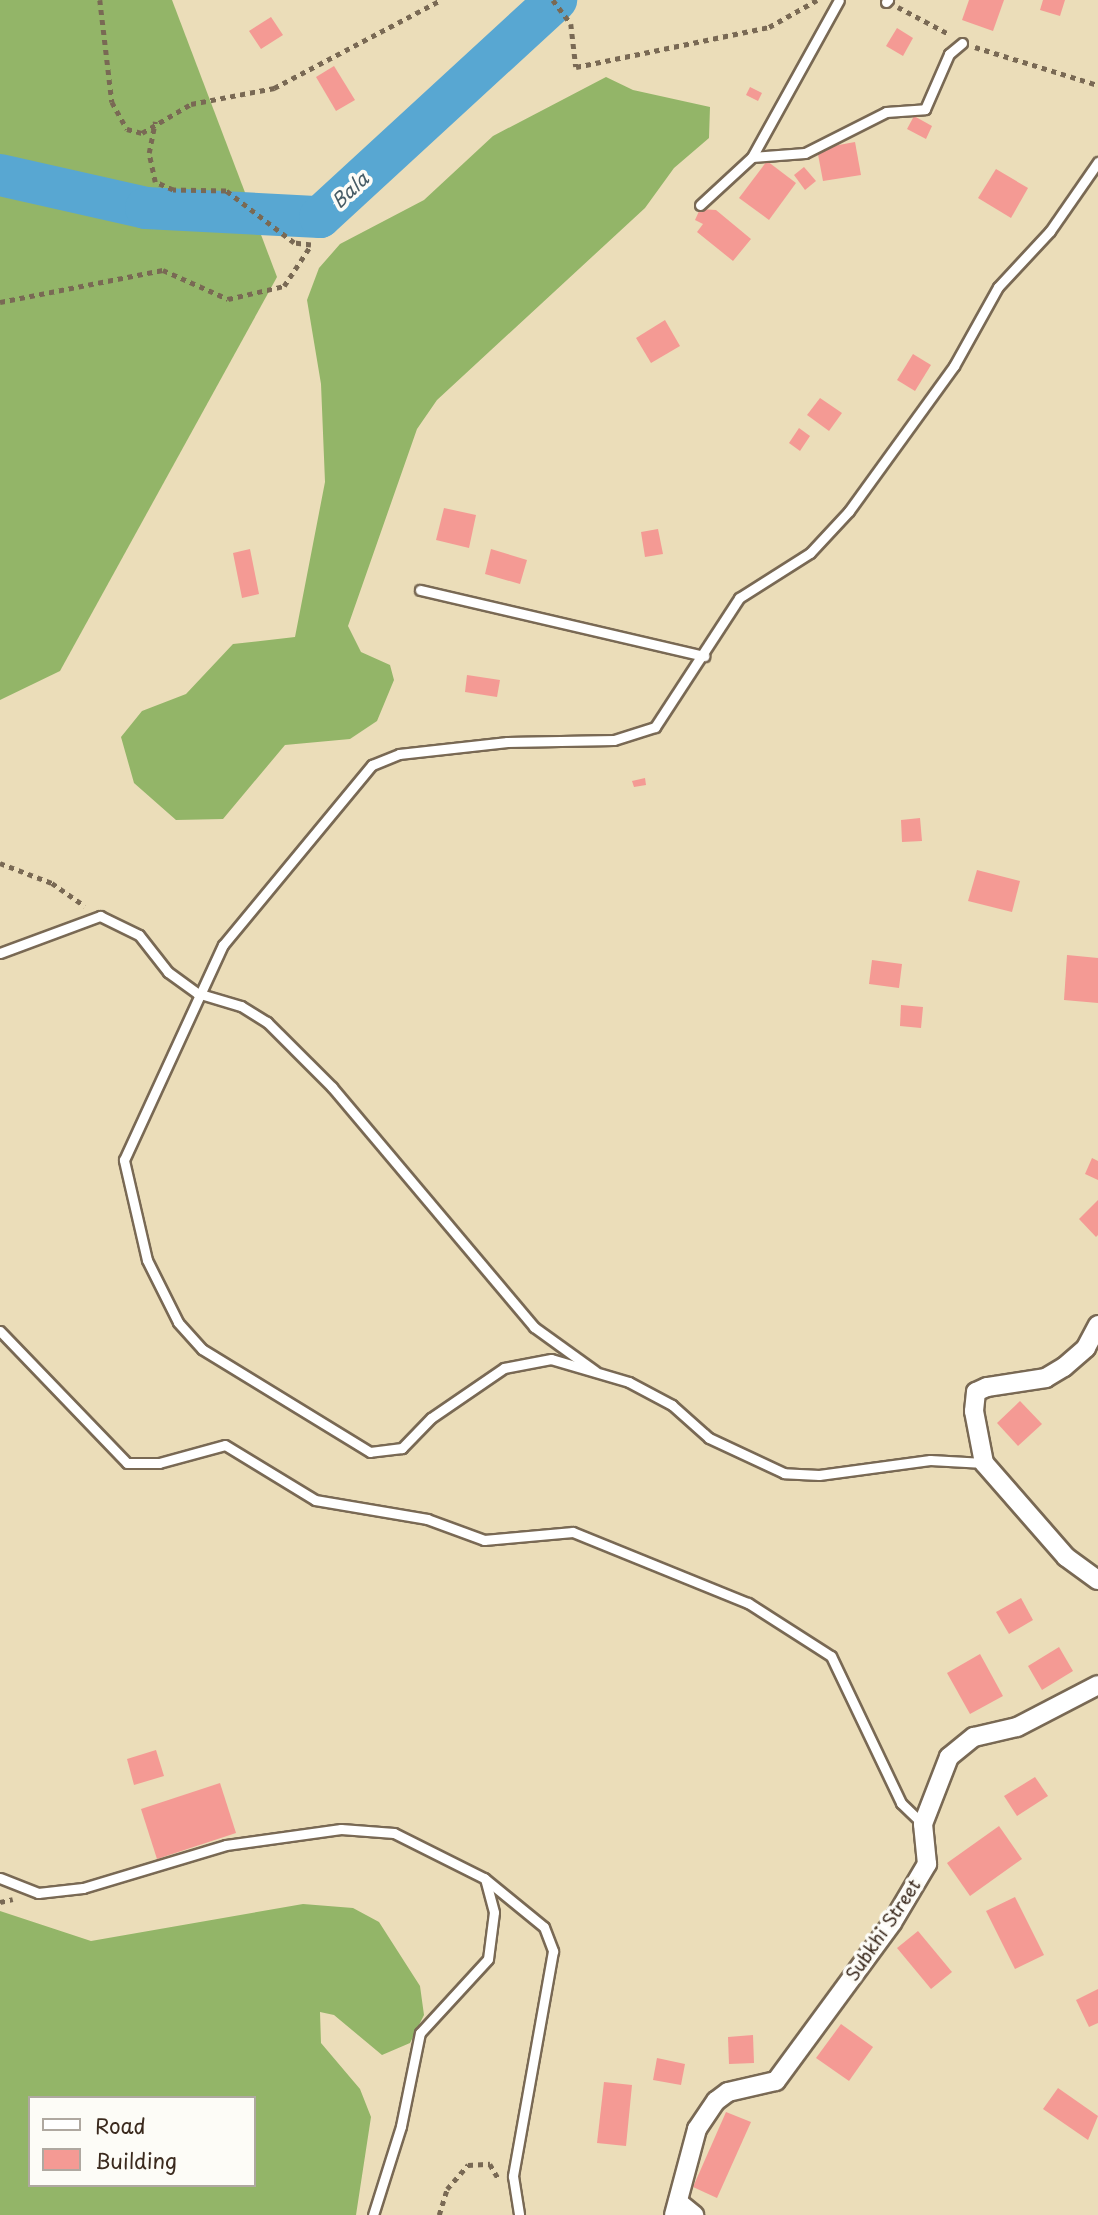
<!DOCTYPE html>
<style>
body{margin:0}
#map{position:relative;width:1098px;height:2215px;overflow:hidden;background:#ebddb9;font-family:"Playpen Sans",sans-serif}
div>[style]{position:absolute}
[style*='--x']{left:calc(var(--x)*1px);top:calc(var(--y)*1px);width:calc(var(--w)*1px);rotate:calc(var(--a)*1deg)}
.forest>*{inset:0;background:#93b568}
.river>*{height:42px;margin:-21px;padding:0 21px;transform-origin:21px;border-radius:21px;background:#58a7d2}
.building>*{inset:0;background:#f49a94}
.path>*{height:4.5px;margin-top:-2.25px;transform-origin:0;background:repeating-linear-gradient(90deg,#796954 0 5px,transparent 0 10px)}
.roads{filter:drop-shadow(2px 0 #796954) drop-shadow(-2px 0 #796954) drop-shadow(0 2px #796954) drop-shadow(0 -2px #796954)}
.lane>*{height:9px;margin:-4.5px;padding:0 4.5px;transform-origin:4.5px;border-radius:4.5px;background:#fff}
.street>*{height:18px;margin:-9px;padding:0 9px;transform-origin:9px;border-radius:9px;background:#fff}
span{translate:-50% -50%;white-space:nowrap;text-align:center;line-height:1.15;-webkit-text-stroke:7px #fdfcf7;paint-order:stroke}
.street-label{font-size:18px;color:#3b2a1e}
.water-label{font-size:19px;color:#475c66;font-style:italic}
.legend{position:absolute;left:28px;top:2096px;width:228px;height:91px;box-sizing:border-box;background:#fdfcf7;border:2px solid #afa8a0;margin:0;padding:9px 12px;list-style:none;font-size:21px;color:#3b2a1e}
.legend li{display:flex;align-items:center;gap:14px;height:35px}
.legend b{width:35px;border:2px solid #afa8a0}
</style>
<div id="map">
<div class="forest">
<i style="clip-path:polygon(0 0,172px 0,277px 277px,60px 671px,0 700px)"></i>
<i style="clip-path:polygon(606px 77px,633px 90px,710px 107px,709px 138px,674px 168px,645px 208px,437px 400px,417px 429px,348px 626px,361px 652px,390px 665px,394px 680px,377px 721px,350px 739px,285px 745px,223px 819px,176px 820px,134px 783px,121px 737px,142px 711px,186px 694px,233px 644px,295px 637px,325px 482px,321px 384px,307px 300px,319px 268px,340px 244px,424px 200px,493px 136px)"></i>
<i style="clip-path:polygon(evenodd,303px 1904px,353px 1908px,379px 1922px,420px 1986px,424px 2015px,410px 2043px,382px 2055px,334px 2015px,320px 2012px,321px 2043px,360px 2089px,371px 2117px,356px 2215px,0 2215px,0 1911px,91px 1941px,303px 1904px,30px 2098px,254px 2098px,254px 2185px,30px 2185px,30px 2098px)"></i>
</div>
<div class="river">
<i style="--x:0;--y:175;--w:150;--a:12.7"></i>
<i style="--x:146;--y:208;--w:174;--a:3"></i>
<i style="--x:320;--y:217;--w:321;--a:-42.6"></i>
</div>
<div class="building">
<i style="clip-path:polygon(969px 0,1004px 0,993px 31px,962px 20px)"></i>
<i style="clip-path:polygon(1043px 0,1065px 0,1060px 16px,1040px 10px)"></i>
<i style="clip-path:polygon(271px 17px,283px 35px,261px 49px,249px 31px)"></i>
<i style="clip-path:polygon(897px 28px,913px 38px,903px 56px,886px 46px)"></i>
<i style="clip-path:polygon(334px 66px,355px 100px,336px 111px,316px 77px)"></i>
<i style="clip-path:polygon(750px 87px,762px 93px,758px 101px,746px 95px)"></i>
<i style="clip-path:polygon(914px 116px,932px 126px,926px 139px,907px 129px)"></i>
<i style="clip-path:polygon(855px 142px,861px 175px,823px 181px,817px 149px)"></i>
<i style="clip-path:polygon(767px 161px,796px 183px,769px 220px,739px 198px)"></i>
<i style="clip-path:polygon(804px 167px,816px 181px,805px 190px,794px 175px)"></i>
<i style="clip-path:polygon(996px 169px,1028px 188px,1011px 218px,978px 198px)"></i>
<i style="clip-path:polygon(700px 209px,716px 210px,751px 239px,733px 261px,697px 232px,703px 224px,695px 220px)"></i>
<i style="clip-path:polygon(665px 320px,680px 346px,651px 363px,636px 338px)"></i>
<i style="clip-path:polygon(913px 354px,931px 365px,915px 391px,897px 380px)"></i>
<i style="clip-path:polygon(820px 398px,842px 413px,829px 431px,807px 415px)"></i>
<i style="clip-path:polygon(799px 428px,810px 436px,800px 451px,789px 443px)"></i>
<i style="clip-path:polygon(444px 508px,476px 515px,469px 548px,436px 540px)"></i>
<i style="clip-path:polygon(658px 529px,663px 554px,645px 557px,641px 532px)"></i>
<i style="clip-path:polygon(250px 549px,259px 594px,242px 598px,233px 553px)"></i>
<i style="clip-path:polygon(491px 549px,527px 560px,520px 584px,485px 574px)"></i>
<i style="clip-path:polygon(467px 675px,500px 680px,497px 697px,465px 692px)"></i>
<i style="clip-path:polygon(645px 778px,646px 785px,634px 787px,632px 781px)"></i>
<i style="clip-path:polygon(920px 818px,922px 841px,902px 842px,901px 820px)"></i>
<i style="clip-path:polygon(977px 870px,1020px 881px,1012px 912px,968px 901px)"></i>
<i style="clip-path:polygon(1067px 955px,1098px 958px,1098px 1003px,1064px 1000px)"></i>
<i style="clip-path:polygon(872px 960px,902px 964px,899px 988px,869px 984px)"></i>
<i style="clip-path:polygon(901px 1005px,923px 1007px,921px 1028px,900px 1026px)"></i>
<i style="clip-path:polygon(1092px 1158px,1098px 1161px,1098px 1180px,1085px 1174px)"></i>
<i style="clip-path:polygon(1098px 1200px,1098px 1235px,1096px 1237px,1079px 1219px)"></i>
<i style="clip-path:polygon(1020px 1401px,1042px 1424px,1018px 1446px,997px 1423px)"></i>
<i style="clip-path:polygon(1021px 1598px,1033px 1620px,1009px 1634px,996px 1612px)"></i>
<i style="clip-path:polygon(1059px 1647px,1073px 1671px,1042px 1690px,1028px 1666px)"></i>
<i style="clip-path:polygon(980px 1654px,1003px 1696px,970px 1714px,947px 1673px)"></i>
<i style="clip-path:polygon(156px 1750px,164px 1776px,134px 1785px,127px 1759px)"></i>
<i style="clip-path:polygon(1035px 1777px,1048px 1796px,1017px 1816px,1004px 1796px)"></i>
<i style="clip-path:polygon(220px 1783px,236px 1833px,157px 1859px,141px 1809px)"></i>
<i style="clip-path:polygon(999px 1826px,1022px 1859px,970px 1896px,947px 1863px)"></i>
<i style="clip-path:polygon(1015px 1897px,1044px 1955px,1015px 1969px,986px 1911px)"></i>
<i style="clip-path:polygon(918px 1931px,952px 1972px,931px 1989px,897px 1948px)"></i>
<i style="clip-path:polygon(1098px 1989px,1098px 2023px,1089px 2027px,1076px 2000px)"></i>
<i style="clip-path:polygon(841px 2024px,873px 2047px,849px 2081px,816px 2058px)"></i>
<i style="clip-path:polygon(753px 2035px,754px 2063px,729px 2064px,728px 2037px)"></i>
<i style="clip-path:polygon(657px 2058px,685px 2064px,681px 2085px,653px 2080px)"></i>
<i style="clip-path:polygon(604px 2082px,632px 2085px,626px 2146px,597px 2143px)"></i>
<i style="clip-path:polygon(1058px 2088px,1098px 2116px,1088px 2140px,1043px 2109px)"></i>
<i style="clip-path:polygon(726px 2112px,751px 2122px,717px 2198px,693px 2187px)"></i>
</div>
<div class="path">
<i style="--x:100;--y:0;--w:103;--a:83.3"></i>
<i style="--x:112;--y:102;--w:31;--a:61"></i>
<i style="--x:127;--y:129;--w:16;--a:15"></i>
<i style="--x:142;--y:133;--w:57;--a:-30.6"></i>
<i style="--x:191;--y:104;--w:85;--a:-10.9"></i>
<i style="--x:274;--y:88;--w:189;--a:-27.8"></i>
<i style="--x:553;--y:0;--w:30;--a:53"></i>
<i style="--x:571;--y:24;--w:43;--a:83.4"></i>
<i style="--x:576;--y:67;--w:197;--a:-11.7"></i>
<i style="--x:769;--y:27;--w:55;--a:-29.4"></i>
<i style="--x:898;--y:7;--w:58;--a:27.9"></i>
<i style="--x:975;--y:47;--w:129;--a:17.2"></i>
<i style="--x:0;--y:302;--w:166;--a:-11.1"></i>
<i style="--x:163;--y:270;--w:71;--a:24"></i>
<i style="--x:228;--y:299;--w:57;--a:-13.1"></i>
<i style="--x:284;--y:286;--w:49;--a:-56.6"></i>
<i style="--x:311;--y:245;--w:17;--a:-173"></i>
<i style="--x:294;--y:243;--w:86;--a:-142.6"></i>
<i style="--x:226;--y:191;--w:53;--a:-178.9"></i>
<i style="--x:173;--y:190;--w:20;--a:-156"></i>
<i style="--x:155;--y:182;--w:30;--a:-102"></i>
<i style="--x:149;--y:153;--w:32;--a:-79"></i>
<i style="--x:0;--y:863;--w:56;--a:21"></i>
<i style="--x:52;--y:883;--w:40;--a:34.9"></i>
<i style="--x:0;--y:1902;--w:13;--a:-13"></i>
<i style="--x:439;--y:2215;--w:27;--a:-73"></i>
<i style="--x:447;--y:2189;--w:32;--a:-49"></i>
<i style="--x:468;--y:2165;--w:22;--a:-3"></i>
<i style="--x:490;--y:2164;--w:16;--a:60"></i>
</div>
<div class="roads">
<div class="lane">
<i style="--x:886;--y:2;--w:3;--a:-45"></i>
<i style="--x:752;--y:157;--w:179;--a:-61"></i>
<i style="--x:700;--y:205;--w:71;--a:-42.7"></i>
<i style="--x:752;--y:157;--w:53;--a:-4.3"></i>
<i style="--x:805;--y:153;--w:91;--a:-26.8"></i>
<i style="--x:886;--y:112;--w:39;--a:-4"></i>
<i style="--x:925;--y:109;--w:60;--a:-66.4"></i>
<i style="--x:949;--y:54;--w:17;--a:-40"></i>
<i style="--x:420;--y:590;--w:292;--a:13.1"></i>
<i style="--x:0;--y:953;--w:107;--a:-20.3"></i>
<i style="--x:100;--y:916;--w:43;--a:26"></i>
<i style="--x:139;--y:935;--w:47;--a:51.9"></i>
<i style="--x:168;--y:972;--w:36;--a:36"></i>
<i style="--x:197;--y:993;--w:46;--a:16.5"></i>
<i style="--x:241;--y:1006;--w:31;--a:32"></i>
<i style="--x:267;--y:1022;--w:92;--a:45"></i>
<i style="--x:332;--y:1087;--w:314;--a:49.9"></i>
<i style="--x:534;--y:1327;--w:75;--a:35.8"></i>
<i style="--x:0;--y:1331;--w:183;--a:46.1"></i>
<i style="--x:127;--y:1463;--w:32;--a:0"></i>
<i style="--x:159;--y:1463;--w:68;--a:-15.3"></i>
<i style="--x:225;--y:1445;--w:105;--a:31.4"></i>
<i style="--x:315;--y:1500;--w:114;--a:9.6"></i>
<i style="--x:427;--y:1519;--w:61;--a:20.2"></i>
<i style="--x:484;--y:1540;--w:89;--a:-5.1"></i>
<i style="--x:573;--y:1532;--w:189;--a:22.1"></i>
<i style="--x:748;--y:1603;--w:98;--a:32.6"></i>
<i style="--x:831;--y:1656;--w:163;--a:64.5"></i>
<i style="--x:901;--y:1803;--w:30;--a:44"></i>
<i style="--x:984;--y:1463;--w:54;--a:-176.8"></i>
<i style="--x:930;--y:1460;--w:112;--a:172.3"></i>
<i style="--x:819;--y:1475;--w:35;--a:-177"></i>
<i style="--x:784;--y:1473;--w:83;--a:-155"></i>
<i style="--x:709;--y:1438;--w:50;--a:-138.3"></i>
<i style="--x:672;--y:1405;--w:49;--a:-151.9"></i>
<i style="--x:629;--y:1382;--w:81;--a:-163.6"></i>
<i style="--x:551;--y:1359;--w:48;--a:169.2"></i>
<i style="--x:504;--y:1368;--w:88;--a:145.6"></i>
<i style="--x:431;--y:1418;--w:42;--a:134"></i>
<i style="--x:402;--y:1448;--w:32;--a:173"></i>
<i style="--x:370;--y:1452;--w:197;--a:-148.5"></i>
<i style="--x:202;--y:1349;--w:36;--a:-132"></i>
<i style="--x:178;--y:1322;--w:69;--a:-116.6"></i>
<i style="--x:147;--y:1260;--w:103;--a:-103"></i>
<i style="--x:124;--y:1160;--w:237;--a:-65.3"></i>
<i style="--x:223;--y:945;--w:234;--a:-50.4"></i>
<i style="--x:372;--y:765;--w:29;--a:-22"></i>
<i style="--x:399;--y:754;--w:109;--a:-6.3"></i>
<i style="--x:507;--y:742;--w:107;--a:-1.1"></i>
<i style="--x:614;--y:740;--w:43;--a:-17.6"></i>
<i style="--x:655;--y:727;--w:154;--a:-56.9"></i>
<i style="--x:739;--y:598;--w:84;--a:-32.4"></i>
<i style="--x:810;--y:553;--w:57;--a:-47.1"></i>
<i style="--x:849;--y:511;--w:179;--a:-54.1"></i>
<i style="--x:954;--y:366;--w:90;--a:-60.9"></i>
<i style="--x:998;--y:287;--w:76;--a:-47.1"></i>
<i style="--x:1050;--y:231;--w:84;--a:-55.2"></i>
<i style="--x:0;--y:1878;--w:41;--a:21.5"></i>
<i style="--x:38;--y:1893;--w:45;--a:-6.3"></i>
<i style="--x:83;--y:1888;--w:149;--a:-16.7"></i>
<i style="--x:226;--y:1845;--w:116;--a:-7.9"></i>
<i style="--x:341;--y:1829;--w:53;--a:4.3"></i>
<i style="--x:394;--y:1833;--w:101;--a:26.6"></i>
<i style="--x:484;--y:1878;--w:77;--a:39.2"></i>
<i style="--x:544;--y:1927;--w:26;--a:69"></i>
<i style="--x:553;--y:1951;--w:229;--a:100.1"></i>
<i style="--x:513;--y:2176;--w:39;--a:81"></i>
<i style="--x:373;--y:2215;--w:93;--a:-72.5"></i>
<i style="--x:401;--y:2126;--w:95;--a:-78.5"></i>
<i style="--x:420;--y:2033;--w:100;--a:-47.4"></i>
<i style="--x:488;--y:1959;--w:47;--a:-82.7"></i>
<i style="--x:494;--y:1912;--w:34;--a:-105"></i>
</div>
<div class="street">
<i style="--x:1098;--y:1325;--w:26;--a:118"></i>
<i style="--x:1086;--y:1348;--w:29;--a:139"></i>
<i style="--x:1064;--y:1367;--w:21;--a:149"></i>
<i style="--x:1046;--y:1378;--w:60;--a:171.3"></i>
<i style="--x:987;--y:1387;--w:12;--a:156"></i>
<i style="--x:976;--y:1392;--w:19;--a:96"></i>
<i style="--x:974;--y:1411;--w:53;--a:79.1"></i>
<i style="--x:984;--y:1463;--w:125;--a:48.9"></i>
<i style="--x:1066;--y:1557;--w:39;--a:36"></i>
<i style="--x:678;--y:2202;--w:21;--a:39"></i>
<i style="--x:674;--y:2215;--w:89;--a:-75"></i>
<i style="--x:697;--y:2129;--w:34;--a:-56"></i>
<i style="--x:716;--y:2101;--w:15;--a:-37"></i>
<i style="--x:728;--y:2092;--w:49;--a:-12.9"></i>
<i style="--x:776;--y:2081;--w:196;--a:-53.7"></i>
<i style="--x:892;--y:1923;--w:69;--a:-59.3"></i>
<i style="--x:927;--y:1864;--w:40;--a:-95.7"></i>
<i style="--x:923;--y:1824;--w:72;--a:-68.8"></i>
<i style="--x:949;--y:1757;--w:32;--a:-39"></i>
<i style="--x:974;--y:1737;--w:44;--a:-13.1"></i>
<i style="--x:1017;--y:1727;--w:91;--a:-27.4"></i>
</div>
</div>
<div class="street-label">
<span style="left:883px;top:1930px;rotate:-56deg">Subkhi Street</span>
</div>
<div class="water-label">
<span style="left:350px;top:190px;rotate:-43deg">Bala</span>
</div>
<ul class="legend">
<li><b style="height:9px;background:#fff"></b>Road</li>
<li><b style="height:19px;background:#f49a94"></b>Building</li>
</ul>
</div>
